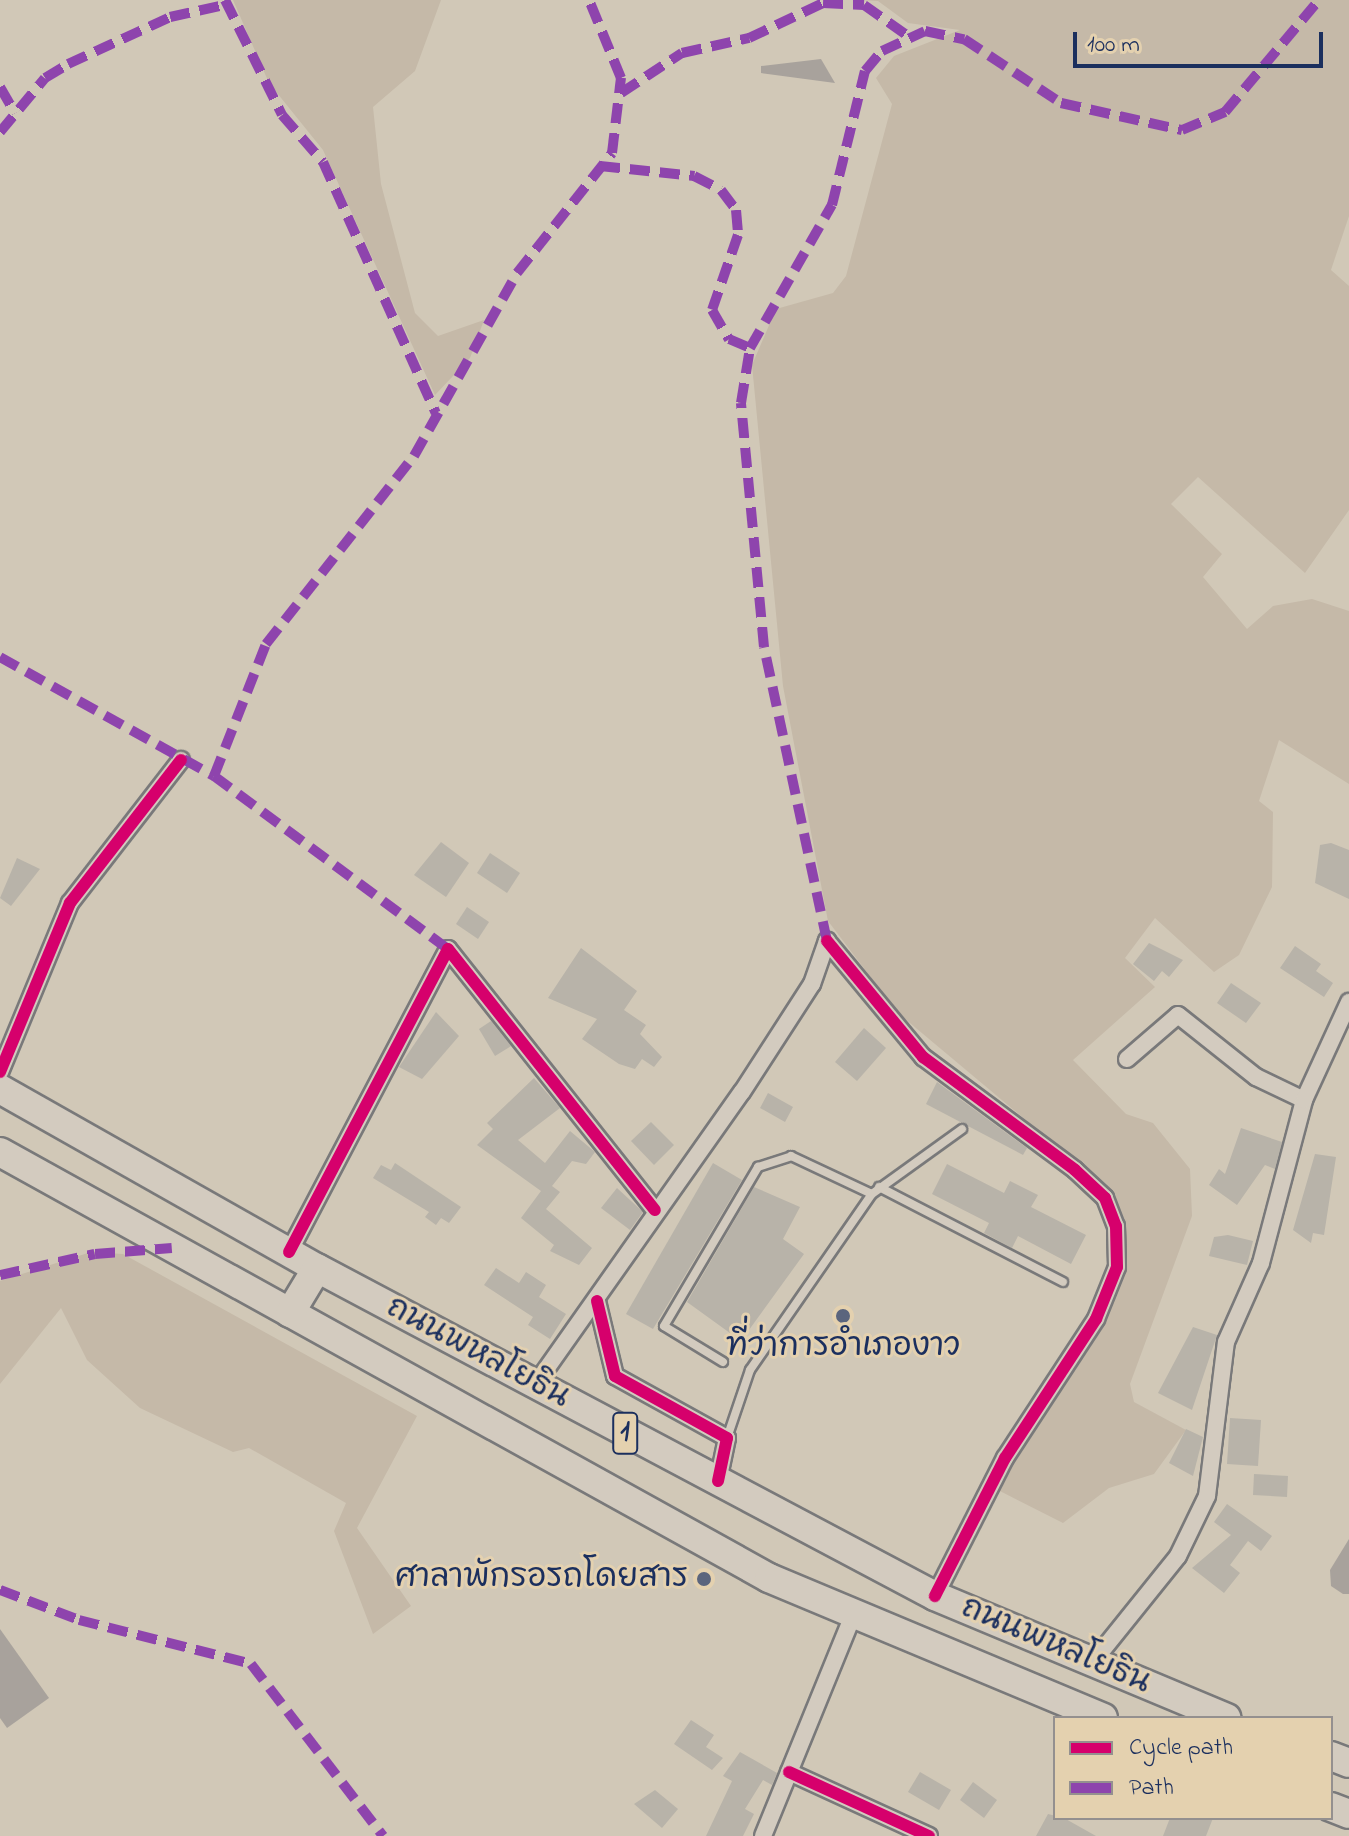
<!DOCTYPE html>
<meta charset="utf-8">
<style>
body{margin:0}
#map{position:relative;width:1349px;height:1836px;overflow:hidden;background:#d1c8b7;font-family:"Indie Flower","Playpen Sans Thai",sans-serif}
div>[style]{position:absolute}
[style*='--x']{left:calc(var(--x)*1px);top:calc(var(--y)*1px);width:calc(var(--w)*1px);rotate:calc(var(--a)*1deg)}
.green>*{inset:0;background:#c5b9a8}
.water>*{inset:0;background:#a8a29c}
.building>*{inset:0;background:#b8b3a9}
.roads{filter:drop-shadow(2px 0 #79797a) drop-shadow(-2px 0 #79797a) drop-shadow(0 2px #79797a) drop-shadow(0 -2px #79797a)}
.lane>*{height:8px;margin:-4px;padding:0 4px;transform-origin:4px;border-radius:4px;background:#d3cbbf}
.street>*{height:16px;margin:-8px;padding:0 8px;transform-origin:8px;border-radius:8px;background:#d3cbbf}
.highway>*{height:28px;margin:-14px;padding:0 14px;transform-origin:14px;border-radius:14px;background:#d3cbbf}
.quiet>*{height:10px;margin-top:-5px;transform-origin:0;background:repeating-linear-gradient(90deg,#8e44ad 0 20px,transparent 0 30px)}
.cycleway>*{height:12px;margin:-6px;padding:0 6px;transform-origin:6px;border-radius:6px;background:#d6006c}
.dots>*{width:22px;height:22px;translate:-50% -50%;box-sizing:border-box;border:4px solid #e4d1af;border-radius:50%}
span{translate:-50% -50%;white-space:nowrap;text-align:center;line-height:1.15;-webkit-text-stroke:6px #e4d1af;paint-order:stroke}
.shield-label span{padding:2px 6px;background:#e4d1af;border:2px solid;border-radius:6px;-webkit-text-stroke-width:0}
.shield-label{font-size:30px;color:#1b2f5e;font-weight:700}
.poi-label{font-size:32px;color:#1b2f5e}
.right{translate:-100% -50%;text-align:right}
.street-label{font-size:32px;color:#1b2f5e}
.legend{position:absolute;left:1053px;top:1716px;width:280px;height:104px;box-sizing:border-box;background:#e4d1af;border:2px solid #94908f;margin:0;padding:10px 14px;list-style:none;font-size:24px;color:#1b2f5e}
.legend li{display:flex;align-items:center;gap:16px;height:40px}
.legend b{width:40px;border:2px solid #94908f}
.scale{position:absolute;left:1073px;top:32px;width:250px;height:36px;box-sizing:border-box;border:4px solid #1b2f5e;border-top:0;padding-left:10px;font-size:24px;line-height:28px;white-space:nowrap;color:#1b2f5e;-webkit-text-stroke:6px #e4d1af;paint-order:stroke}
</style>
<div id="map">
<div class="green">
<i style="clip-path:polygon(233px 0,441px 0,415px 71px,373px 107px,381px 184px,415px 313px,438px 336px,484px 320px,470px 358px,435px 395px,323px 150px,269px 83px)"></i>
<i style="clip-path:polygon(861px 0,1349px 0,1349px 216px,1331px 270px,1349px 286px,1349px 510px,1305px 573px,1198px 477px,1171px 504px,1222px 554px,1203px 577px,1247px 629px,1273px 606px,1312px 599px,1349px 611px,1349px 784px,1279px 740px,1259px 801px,1273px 812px,1272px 887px,1239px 955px,1214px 972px,1155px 918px,1125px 958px,1155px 987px,1073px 1060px,1126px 1114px,1153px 1123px,1190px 1169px,1192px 1216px,1130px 1384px,1134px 1402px,1186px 1430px,1154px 1474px,1109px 1488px,1063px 1523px,996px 1489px,1103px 1322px,1123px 1269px,1123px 1224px,1113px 1193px,898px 1013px,828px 921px,783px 686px,752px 365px,776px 309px,833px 293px,846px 276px,892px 104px,876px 78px,894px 56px,960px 30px,908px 23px,878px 1px)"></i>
<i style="clip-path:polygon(91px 1252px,123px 1254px,417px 1416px,357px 1528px,411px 1606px,373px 1634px,334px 1531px,346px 1503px,249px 1448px,233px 1452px,140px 1408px,87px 1360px,61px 1308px,0 1384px,0 1281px)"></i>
</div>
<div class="water">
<i style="clip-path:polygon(821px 59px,835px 83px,761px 73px,761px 66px)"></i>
<i style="clip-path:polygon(1349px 1539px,1349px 1594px,1343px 1594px,1331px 1586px,1330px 1570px)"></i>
<i style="clip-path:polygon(0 1629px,49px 1698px,7px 1728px,0 1718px)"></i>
</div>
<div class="building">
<i style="clip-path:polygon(441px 842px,469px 863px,446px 897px,414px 875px)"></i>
<i style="clip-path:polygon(1331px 843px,1349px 850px,1349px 899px,1315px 883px,1320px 845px)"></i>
<i style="clip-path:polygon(490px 853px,520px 873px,507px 893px,477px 873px)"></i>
<i style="clip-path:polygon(17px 858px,40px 869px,11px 906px,0 898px)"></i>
<i style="clip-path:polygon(467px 907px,489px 922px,478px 939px,456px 924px)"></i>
<i style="clip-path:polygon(1149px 943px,1183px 960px,1169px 977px,1162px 971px,1154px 981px,1133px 964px)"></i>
<i style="clip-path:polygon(1295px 946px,1321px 964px,1316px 971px,1333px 983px,1324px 997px,1280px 968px)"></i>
<i style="clip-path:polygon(581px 948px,637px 991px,624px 1010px,646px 1025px,640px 1034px,662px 1057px,654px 1067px,642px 1059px,635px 1069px,619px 1064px,582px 1039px,597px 1019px,548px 998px)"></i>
<i style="clip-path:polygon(1231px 983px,1261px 1003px,1246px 1023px,1217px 1003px)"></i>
<i style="clip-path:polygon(436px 1012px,459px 1036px,422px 1079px,399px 1067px)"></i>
<i style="clip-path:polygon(491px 1021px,511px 1046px,495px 1056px,479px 1029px)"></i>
<i style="clip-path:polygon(864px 1028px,886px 1048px,857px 1081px,835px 1062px)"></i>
<i style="clip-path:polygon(534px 1078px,560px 1108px,518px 1140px,545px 1163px,570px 1131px,595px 1152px,586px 1164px,572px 1161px,552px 1186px,560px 1192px,546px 1209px,592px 1248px,579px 1265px,550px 1251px,554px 1245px,521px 1218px,541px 1191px,477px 1145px,493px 1129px,487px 1123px)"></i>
<i style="clip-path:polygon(937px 1082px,1027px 1148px,1023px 1155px,926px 1104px)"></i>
<i style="clip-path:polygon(768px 1093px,793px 1107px,785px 1122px,760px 1108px)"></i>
<i style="clip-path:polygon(651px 1122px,674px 1145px,654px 1165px,631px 1141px)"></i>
<i style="clip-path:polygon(1241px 1128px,1282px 1142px,1275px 1169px,1265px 1165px,1237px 1205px,1209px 1185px,1219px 1169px,1225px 1174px)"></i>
<i style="clip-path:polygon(1315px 1154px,1336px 1157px,1324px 1235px,1313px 1233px,1311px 1243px,1293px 1230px)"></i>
<i style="clip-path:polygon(395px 1163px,461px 1207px,449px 1223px,441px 1218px,436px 1225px,425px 1217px,429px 1212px,373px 1178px,381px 1165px,391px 1170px)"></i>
<i style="clip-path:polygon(713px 1163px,742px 1180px,653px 1329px,626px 1314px)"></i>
<i style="clip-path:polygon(947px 1164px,1004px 1193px,1010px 1181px,1038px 1195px,1031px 1207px,1086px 1235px,1071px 1264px,1018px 1236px,1012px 1248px,984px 1233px,989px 1223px,932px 1194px)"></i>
<i style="clip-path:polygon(754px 1187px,800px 1207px,783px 1239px,804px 1254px,741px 1341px,687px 1302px)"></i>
<i style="clip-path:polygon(617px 1188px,643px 1212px,630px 1230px,601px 1208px)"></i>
<i style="clip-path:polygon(1228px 1235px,1253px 1241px,1247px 1265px,1209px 1256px,1214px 1237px)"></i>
<i style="clip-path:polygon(496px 1268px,519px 1283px,526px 1272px,546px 1285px,539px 1297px,566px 1314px,550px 1339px,528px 1325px,533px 1317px,484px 1285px)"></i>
<i style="clip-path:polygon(1193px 1327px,1217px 1335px,1192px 1410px,1158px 1393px)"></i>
<i style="clip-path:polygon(1230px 1418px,1261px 1420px,1258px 1466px,1227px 1464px)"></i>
<i style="clip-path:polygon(1186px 1429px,1203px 1437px,1193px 1476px,1169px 1463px)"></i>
<i style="clip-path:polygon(1254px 1474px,1288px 1476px,1287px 1497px,1253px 1495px)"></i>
<i style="clip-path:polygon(1227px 1504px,1272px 1536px,1261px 1551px,1248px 1541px,1230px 1565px,1240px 1573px,1224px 1593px,1192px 1568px,1231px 1535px,1214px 1522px)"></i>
<i style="clip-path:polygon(691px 1720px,714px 1735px,706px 1747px,723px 1758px,712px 1770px,674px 1744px)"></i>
<i style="clip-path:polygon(740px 1752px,777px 1773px,772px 1785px,763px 1780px,745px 1809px,754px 1814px,743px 1836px,706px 1836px,732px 1781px,723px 1776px)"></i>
<i style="clip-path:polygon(920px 1772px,951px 1790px,939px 1810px,908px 1792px)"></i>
<i style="clip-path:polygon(973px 1782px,997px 1800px,984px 1818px,960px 1800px)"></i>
<i style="clip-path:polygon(655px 1790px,678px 1809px,662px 1828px,634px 1804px)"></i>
<i style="clip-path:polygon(1048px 1814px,1064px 1818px,1096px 1836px,1036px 1836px)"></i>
<i style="clip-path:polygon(1170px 1818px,1213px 1818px,1206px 1836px,1163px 1836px)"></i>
</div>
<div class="roads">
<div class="lane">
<i style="--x:879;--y:1187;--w:207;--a:27.3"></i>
<i style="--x:723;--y:1362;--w:69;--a:-148.6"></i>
<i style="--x:664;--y:1326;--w:185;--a:-59.4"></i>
<i style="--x:758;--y:1167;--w:35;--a:-18"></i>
<i style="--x:791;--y:1156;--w:89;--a:25.1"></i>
<i style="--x:727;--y:1438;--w:72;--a:-71.3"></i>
<i style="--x:750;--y:1370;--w:214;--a:-55.3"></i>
<i style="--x:872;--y:1194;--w:111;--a:-35.8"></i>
</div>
<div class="street">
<i style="--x:827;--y:941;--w:151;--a:50.4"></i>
<i style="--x:923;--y:1057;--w:189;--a:36.6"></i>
<i style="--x:1075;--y:1170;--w:41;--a:43"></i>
<i style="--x:1105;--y:1198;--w:30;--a:69"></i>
<i style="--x:1116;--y:1226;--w:41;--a:88.6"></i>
<i style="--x:1117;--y:1267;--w:56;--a:112"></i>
<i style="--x:1096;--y:1319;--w:166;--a:123.2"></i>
<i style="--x:1005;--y:1458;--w:155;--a:116.9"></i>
<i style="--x:1127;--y:1059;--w:67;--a:-40.8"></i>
<i style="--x:1178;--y:1015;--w:100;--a:38.5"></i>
<i style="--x:1256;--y:1077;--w:53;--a:25.6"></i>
<i style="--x:0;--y:1072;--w:183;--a:-67.5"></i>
<i style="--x:70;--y:903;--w:181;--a:-52.2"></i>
<i style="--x:289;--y:1252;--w:342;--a:-62.3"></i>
<i style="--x:448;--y:949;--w:333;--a:51.6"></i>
<i style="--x:597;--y:1301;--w:77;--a:76.5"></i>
<i style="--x:615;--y:1376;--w:128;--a:29"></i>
<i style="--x:727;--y:1438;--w:44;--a:101.8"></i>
<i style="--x:535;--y:1385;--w:359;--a:-54.8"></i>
<i style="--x:742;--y:1092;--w:129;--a:-57.1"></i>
<i style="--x:812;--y:984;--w:46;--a:-70.8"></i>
<i style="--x:1092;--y:1663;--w:137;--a:-51.2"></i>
<i style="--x:1178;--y:1556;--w:67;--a:-64.2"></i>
<i style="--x:1207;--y:1496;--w:155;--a:-83"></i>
<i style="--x:1226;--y:1342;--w:86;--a:-66.1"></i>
<i style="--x:1261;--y:1263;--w:169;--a:-75.2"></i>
<i style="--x:1304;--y:1100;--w:108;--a:-65.3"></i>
<i style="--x:789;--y:1772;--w:154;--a:24.6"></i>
<i style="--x:763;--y:1836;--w:238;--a:-67.8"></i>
</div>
<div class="highway">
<i style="--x:0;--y:1089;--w:364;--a:29.5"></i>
<i style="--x:317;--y:1268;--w:700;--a:27.96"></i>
<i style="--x:935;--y:1596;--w:316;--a:22.7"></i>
<i style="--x:0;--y:1152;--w:879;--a:28.98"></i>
<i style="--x:769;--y:1578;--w:362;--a:22.7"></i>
<i style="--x:290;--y:1313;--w:52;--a:-59"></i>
<i style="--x:1331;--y:1756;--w:19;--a:21"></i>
<i style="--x:1331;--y:1807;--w:19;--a:21"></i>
</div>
</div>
<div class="quiet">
<i style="--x:225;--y:0;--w:128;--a:63.6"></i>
<i style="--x:282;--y:115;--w:62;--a:48.9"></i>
<i style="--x:323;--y:162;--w:275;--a:65.8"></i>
<i style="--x:0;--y:87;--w:30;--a:60"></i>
<i style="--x:621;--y:93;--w:73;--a:-33.3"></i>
<i style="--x:682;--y:53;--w:69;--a:-12.6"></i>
<i style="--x:749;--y:38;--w:82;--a:-25.3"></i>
<i style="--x:823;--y:3;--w:41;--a:2.8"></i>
<i style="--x:864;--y:5;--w:54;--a:35.2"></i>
<i style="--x:0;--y:132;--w:70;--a:-50.2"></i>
<i style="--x:45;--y:78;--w:27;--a:-31"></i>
<i style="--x:68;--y:64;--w:112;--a:-24.7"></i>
<i style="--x:170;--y:17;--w:55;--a:-12.5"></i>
<i style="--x:600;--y:166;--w:95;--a:6.1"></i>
<i style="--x:694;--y:176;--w:30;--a:27"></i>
<i style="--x:721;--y:190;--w:25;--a:53"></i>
<i style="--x:736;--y:210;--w:25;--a:85"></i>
<i style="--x:738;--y:235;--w:79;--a:109.1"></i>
<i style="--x:712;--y:310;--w:34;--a:60"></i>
<i style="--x:729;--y:339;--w:23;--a:23"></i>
<i style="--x:0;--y:657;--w:245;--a:29.1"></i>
<i style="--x:214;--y:776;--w:291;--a:36.5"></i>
<i style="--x:214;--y:776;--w:142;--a:-68.5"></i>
<i style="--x:266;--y:644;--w:239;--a:-51.8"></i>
<i style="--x:414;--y:456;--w:210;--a:-60.6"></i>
<i style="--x:517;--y:273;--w:153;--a:-51.6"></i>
<i style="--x:612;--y:153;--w:76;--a:-83.2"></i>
<i style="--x:621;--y:78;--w:84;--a:-112.3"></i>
<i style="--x:827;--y:941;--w:301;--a:-102.1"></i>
<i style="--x:764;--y:647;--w:245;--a:-95.4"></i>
<i style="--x:741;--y:403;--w:56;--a:-80.7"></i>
<i style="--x:750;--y:348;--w:165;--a:-60.2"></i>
<i style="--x:832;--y:205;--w:138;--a:-76.2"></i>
<i style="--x:865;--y:71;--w:26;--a:-50"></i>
<i style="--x:882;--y:51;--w:47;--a:-24.9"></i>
<i style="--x:925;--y:31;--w:40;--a:12"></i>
<i style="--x:964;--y:39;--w:116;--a:33.4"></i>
<i style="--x:1061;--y:103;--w:124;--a:12.6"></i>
<i style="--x:1182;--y:130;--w:47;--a:-22.7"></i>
<i style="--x:1225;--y:112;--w:146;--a:-50"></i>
<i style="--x:0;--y:1275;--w:97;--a:-12.5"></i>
<i style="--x:95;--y:1254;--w:77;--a:-4.5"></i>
<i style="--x:0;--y:1590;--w:85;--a:20.8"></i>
<i style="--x:79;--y:1620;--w:178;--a:14.3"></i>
<i style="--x:251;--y:1664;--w:217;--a:52.5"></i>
</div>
<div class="cycleway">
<i style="--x:827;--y:941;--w:151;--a:50.4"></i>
<i style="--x:923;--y:1057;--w:189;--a:36.6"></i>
<i style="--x:1075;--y:1170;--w:41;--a:43"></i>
<i style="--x:1105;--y:1198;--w:30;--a:69"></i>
<i style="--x:1116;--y:1226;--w:41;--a:88.6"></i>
<i style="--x:1117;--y:1267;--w:56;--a:112"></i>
<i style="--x:1096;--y:1319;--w:166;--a:123.2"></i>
<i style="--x:1005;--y:1458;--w:155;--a:116.9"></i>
<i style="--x:0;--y:1072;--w:183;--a:-67.5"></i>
<i style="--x:70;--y:903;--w:181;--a:-52.2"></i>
<i style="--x:289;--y:1252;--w:342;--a:-62.3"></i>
<i style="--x:448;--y:949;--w:333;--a:51.6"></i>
<i style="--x:597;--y:1301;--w:77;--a:76.5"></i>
<i style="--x:615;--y:1376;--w:128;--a:29"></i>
<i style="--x:727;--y:1438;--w:44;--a:101.8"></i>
<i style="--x:789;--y:1772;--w:154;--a:24.6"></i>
</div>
<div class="dots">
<i style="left:843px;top:1316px;background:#5b657d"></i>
<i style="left:704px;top:1579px;background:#5b657d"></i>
</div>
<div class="shield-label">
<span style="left:625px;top:1433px">1</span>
</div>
<div class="poi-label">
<span style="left:843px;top:1348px">ที่ว่าการอำเภองาว</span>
<span class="right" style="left:688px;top:1579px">ศาลาพักรอรถโดยสาร</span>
</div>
<div class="street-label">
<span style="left:477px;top:1354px;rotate:28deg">ถนนพหลโยธิน</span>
<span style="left:1055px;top:1647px;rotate:23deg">ถนนพหลโยธิน</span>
</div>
<ul class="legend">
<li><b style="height:10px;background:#d6006c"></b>Cycle path</li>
<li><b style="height:10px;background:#8e44ad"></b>Path</li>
</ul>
<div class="scale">100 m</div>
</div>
